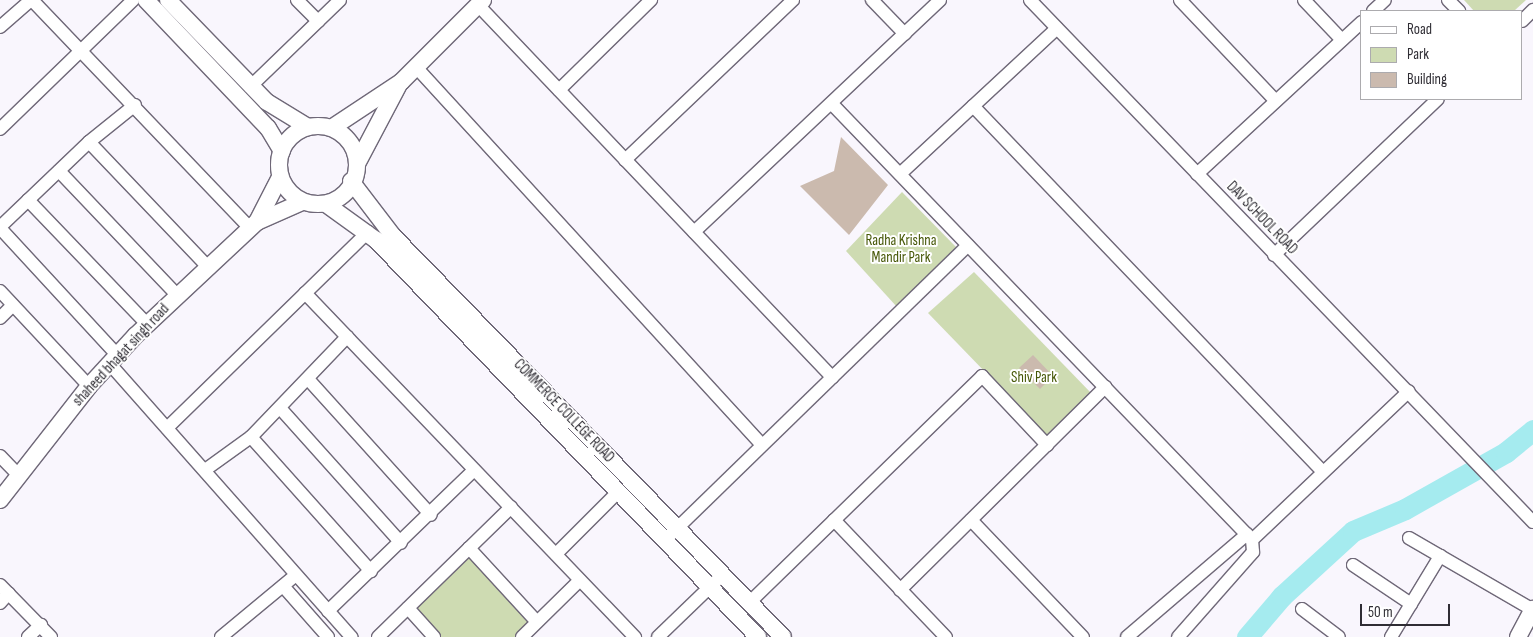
<!DOCTYPE html>
<style>
body{margin:0}
#map{position:relative;width:1533px;height:637px;overflow:hidden;background:#f9f6fd;font-family:"Sofia Sans Condensed",sans-serif}
div>[style]{position:absolute}
[style*='--x']{left:calc(var(--x)*1px);top:calc(var(--y)*1px);width:calc(var(--w)*1px);rotate:calc(var(--a)*1deg)}
.green>*{inset:0;background:#cedbb2}
.river>*{height:21px;margin:-10.5px;padding:0 10.5px;transform-origin:10.5px;border-radius:10.5px;background:#a5ebef}
.building>*{inset:0;background:#cbbaae}
.roads{filter:drop-shadow(1px 0 #6f6878) drop-shadow(-1px 0 #6f6878) drop-shadow(0 1px #6f6878) drop-shadow(0 -1px #6f6878)}
.minor>*{height:12px;margin:-6px;padding:0 6px;transform-origin:6px;border-radius:6px;background:#fff}
.tertiary>*{height:16px;margin:-8px;padding:0 8px;transform-origin:8px;border-radius:8px;background:#fff}
.tertiary>.ring{margin:-8px;padding:0;box-sizing:content-box;background:none;border:16px solid #fff;border-radius:50%}
span{translate:-50% -50%;white-space:nowrap;text-align:center;line-height:1.15;-webkit-text-stroke:4px #fff;paint-order:stroke}
.street-label{font-size:15px;color:#2f2d34}
.park-label{font-size:15px;color:#465707}
.legend{position:absolute;left:1360px;top:10px;width:162px;height:90px;box-sizing:border-box;background:#fff;border:1px solid #acabae;margin:0;padding:6px 9px;list-style:none;font-size:15px;color:#2f2d34}
.legend li{display:flex;align-items:center;gap:10px;height:25px}
.legend b{width:25px;border:1px solid #acabae}
.scale{position:absolute;left:1360px;top:604px;width:90px;height:22px;box-sizing:border-box;border:2px solid #2f2d34;border-top:0;padding-left:6px;font-size:15px;line-height:18px;white-space:nowrap;color:#2f2d34;-webkit-text-stroke:4px #fff;paint-order:stroke}
</style>
<div id="map">
<div class="green">
<i style="clip-path:polygon(1464px 0,1526px 0,1514px 11px,1474px 11px)"></i>
<i style="clip-path:polygon(902px 192px,956px 247px,897px 307px,846px 251px)"></i>
<i style="clip-path:polygon(974px 272px,1092px 394px,1047px 436px,928px 313px)"></i>
<i style="clip-path:polygon(469px 558px,530px 622px,515px 637px,440px 637px,415px 610px)"></i>
</div>
<div class="river">
<i style="--x:1247;--y:637;--w:54;--a:-49.5"></i>
<i style="--x:1282;--y:596;--w:96;--a:-42.5"></i>
<i style="--x:1353;--y:531;--w:56;--a:-22.9"></i>
<i style="--x:1405;--y:509;--w:116;--a:-29.4"></i>
<i style="--x:1506;--y:452;--w:35;--a:-39"></i>
</div>
<div class="building">
<i style="clip-path:polygon(841px 137px,888px 185px,849px 235px,800px 186px,834px 171px)"></i>
<i style="clip-path:polygon(1033px 355px,1053px 376px,1040px 389px,1019px 368px)"></i>
</div>
<div class="roads">
<div class="minor">
<i style="--x:32;--y:0;--w:315;--a:46.3"></i>
<i style="--x:297;--y:0;--w:30;--a:45"></i>
<i style="--x:872;--y:0;--w:47;--a:45.9"></i>
<i style="--x:1030;--y:0;--w:725;--a:46.06"></i>
<i style="--x:1180;--y:0;--w:139;--a:46.5"></i>
<i style="--x:1304;--y:0;--w:55;--a:46.5"></i>
<i style="--x:1448;--y:0;--w:16;--a:45"></i>
<i style="--x:478;--y:5;--w:514;--a:46.42"></i>
<i style="--x:1373;--y:11;--w:16;--a:-43"></i>
<i style="--x:1522;--y:21;--w:16;--a:-45"></i>
<i style="--x:0;--y:27;--w:41;--a:-41.1"></i>
<i style="--x:416;--y:67;--w:512;--a:47.53"></i>
<i style="--x:250;--y:87;--w:125;--a:-44"></i>
<i style="--x:559;--y:90;--w:129;--a:-44.4"></i>
<i style="--x:833;--y:105;--w:604;--a:46.07"></i>
<i style="--x:1252;--y:540;--w:12;--a:85"></i>
<i style="--x:1253;--y:552;--w:113;--a:131.4"></i>
<i style="--x:973;--y:106;--w:506;--a:46.28"></i>
<i style="--x:0;--y:129;--w:185;--a:-44.1"></i>
<i style="--x:89;--y:142;--w:171;--a:46.4"></i>
<i style="--x:625;--y:160;--w:232;--a:-43.6"></i>
<i style="--x:59;--y:171;--w:171;--a:46.4"></i>
<i style="--x:900;--y:174;--w:214;--a:-42.9"></i>
<i style="--x:1197;--y:174;--w:224;--a:-42.7"></i>
<i style="--x:28;--y:200;--w:172;--a:46.2"></i>
<i style="--x:0;--y:227;--w:123;--a:-43.7"></i>
<i style="--x:89;--y:142;--w:59;--a:-38.8"></i>
<i style="--x:0;--y:228;--w:173;--a:47.3"></i>
<i style="--x:694;--y:232;--w:338;--a:-43.3"></i>
<i style="--x:1274;--y:255;--w:226;--a:-43.6"></i>
<i style="--x:0;--y:291;--w:130;--a:46.9"></i>
<i style="--x:305;--y:293;--w:477;--a:46.2"></i>
<i style="--x:0;--y:318;--w:18;--a:-45"></i>
<i style="--x:109;--y:363;--w:366;--a:48.5"></i>
<i style="--x:308;--y:379;--w:183;--a:47.9"></i>
<i style="--x:280;--y:408;--w:181;--a:48.1"></i>
<i style="--x:167;--y:428;--w:281;--a:-44.3"></i>
<i style="--x:251;--y:437;--w:180;--a:48.2"></i>
<i style="--x:0;--y:456;--w:28;--a:46"></i>
<i style="--x:205;--y:470;--w:57;--a:-35.7"></i>
<i style="--x:251;--y:437;--w:139;--a:-46.2"></i>
<i style="--x:834;--y:520;--w:162;--a:46.3"></i>
<i style="--x:971;--y:520;--w:162;--a:46.3"></i>
<i style="--x:1409;--y:538;--w:143;--a:30.1"></i>
<i style="--x:666;--y:539;--w:421;--a:-44.2"></i>
<i style="--x:1252;--y:540;--w:216;--a:-43.5"></i>
<i style="--x:469;--y:548;--w:100;--a:47.4"></i>
<i style="--x:556;--y:554;--w:89;--a:-45"></i>
<i style="--x:1353;--y:565;--w:70;--a:33.9"></i>
<i style="--x:0;--y:585;--w:73;--a:45.6"></i>
<i style="--x:283;--y:586;--w:68;--a:48.6"></i>
<i style="--x:900;--y:590;--w:289;--a:-44.7"></i>
<i style="--x:750;--y:602;--w:324;--a:-44.2"></i>
<i style="--x:982;--y:376;--w:95;--a:46.7"></i>
<i style="--x:0;--y:603;--w:13;--a:-48"></i>
<i style="--x:408;--y:608;--w:39;--a:48"></i>
<i style="--x:1302;--y:609;--w:46;--a:37.1"></i>
<i style="--x:328;--y:611;--w:203;--a:-44"></i>
<i style="--x:28;--y:637;--w:18;--a:-43"></i>
<i style="--x:221;--y:637;--w:97;--a:-39.6"></i>
<i style="--x:378;--y:637;--w:186;--a:-44.3"></i>
<i style="--x:522;--y:637;--w:81;--a:-44.5"></i>
<i style="--x:658;--y:637;--w:81;--a:-44"></i>
<i style="--x:1127;--y:637;--w:158;--a:-40.6"></i>
<i style="--x:1391;--y:637;--w:95;--a:-58.8"></i>
</div>
<div class="tertiary">
<i style="--x:146;--y:0;--w:177;--a:46.4"></i>
<i style="--x:268;--y:128;--w:27;--a:59"></i>
<i style="--x:168;--y:0;--w:142;--a:45.9"></i>
<i style="--x:267;--y:102;--w:48;--a:31.4"></i>
<i class="ring" style="left:279px;top:126px;width:62px;height:62px"></i>
<i style="--x:333;--y:127;--w:82;--a:-33.5"></i>
<i style="--x:401;--y:82;--w:116;--a:-45"></i>
<i style="--x:358;--y:162;--w:86;--a:-62.2"></i>
<i style="--x:351;--y:181;--w:69;--a:52.6"></i>
<i style="--x:393;--y:236;--w:559;--a:45.8"></i>
<i style="--x:326;--y:204;--w:62;--a:35.8"></i>
<i style="--x:376;--y:240;--w:551;--a:46.1"></i>
<i style="--x:257;--y:222;--w:51;--a:-62.9"></i>
<i style="--x:0;--y:500;--w:145;--a:-52"></i>
<i style="--x:89;--y:386;--w:68;--a:-47.4"></i>
<i style="--x:135;--y:336;--w:167;--a:-43.1"></i>
<i style="--x:257;--y:222;--w:47;--a:-23.8"></i>
<i style="--x:1518;--y:637;--w:32;--a:-62"></i>
</div>
</div>
<div class="street-label">
<span style="left:1262px;top:218px;rotate:46deg">DAV SCHOOL ROAD</span>
<span style="left:121px;top:355px;rotate:-47deg">shaheed bhagat singh road</span>
<span style="left:564px;top:411px;rotate:46deg">COMMERCE COLLEGE ROAD</span>
</div>
<div class="park-label">
<span style="left:901px;top:249px">Radha Krishna<br>Mandir Park</span>
<span style="left:1034px;top:378px">Shiv Park</span>
</div>
<ul class="legend">
<li><b style="height:6px;background:#fff"></b>Road</li>
<li><b style="height:14px;background:#cedbb2"></b>Park</li>
<li><b style="height:14px;background:#cbbaae"></b>Building</li>
</ul>
<div class="scale">50 m</div>
</div>
